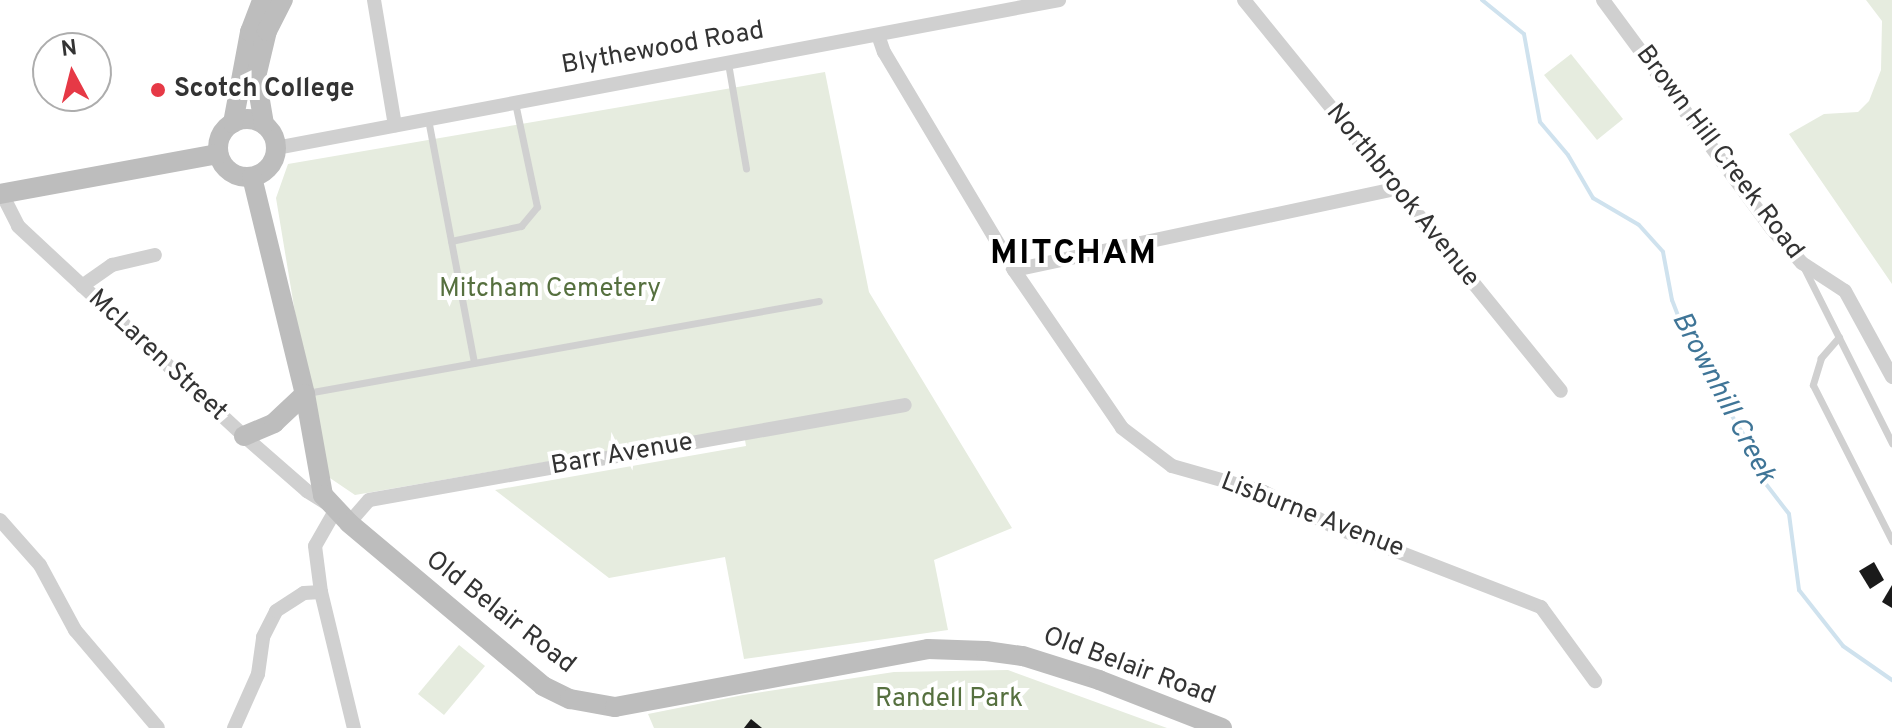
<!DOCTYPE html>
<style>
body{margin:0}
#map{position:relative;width:1892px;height:728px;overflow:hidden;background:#fff;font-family:Overpass,sans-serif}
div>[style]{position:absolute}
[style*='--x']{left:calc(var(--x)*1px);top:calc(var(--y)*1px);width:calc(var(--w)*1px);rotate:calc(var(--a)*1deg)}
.green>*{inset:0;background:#e6ecdf}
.stream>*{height:4px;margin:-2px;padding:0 2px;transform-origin:2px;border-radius:2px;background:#cfe2ee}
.building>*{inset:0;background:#1a1a1a}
.service>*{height:7px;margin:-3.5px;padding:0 3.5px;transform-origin:3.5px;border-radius:3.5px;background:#d0d0d0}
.minor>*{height:14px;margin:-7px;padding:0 7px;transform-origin:7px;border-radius:7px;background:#d0d0d0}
.secondary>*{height:20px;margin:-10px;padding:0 10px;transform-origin:10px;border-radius:10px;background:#bdbdbd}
.secondary>.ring{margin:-10px;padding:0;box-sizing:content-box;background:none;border:20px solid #bdbdbd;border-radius:50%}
.dots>*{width:22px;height:22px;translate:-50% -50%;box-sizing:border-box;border:4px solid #fff;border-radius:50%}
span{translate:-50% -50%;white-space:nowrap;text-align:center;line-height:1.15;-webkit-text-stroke:8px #fff;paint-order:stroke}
.street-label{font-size:26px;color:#333}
.poi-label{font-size:26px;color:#333;font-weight:700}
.left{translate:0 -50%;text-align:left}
.park-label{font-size:26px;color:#56703f}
.water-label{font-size:28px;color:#3f7597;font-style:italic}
.district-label{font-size:34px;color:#000;font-weight:700;letter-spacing:2px}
.north{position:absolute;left:32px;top:32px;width:80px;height:80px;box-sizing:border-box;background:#fff;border:2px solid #adadad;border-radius:50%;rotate:353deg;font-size:22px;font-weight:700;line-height:32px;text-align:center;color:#333}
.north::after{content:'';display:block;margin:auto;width:28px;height:36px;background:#e63946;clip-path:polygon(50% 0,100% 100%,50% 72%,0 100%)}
</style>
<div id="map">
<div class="green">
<i style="clip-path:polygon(1866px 0,1892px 0,1892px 284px,1789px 134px,1824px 114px,1858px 112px,1869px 101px,1881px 70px,1882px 21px)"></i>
<i style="clip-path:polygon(1571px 54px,1623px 119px,1597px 140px,1544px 75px)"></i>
<i style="clip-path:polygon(825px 72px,869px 292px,1012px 528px,934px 560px,948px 630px,744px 659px,725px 557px,609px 578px,495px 490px,746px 446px,743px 428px,355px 495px,327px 476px,308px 391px,276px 198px,288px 164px)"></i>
<i style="clip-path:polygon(459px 645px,485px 666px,444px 715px,418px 694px)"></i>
<i style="clip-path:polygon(1008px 670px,1167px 728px,654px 728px,648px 714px,743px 695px,894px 672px)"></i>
</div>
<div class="stream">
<i style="--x:1482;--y:0;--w:54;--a:39"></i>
<i style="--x:1524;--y:34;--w:89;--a:79.7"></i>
<i style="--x:1540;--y:122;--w:43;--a:49.7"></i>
<i style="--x:1568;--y:155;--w:50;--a:59.8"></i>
<i style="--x:1593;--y:198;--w:53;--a:30.4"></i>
<i style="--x:1639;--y:225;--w:36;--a:48"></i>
<i style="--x:1663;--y:252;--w:49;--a:79.4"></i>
<i style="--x:1672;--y:300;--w:53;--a:68.8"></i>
<i style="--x:1691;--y:349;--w:100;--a:58.5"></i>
<i style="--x:1743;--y:434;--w:44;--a:68.7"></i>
<i style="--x:1759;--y:475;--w:49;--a:52.4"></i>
<i style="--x:1789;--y:514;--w:77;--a:82.5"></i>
<i style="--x:1799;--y:590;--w:71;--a:51.8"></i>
<i style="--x:1843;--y:646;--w:60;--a:34.8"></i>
</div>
<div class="building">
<i style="clip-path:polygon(1874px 562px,1884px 580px,1870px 589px,1859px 571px)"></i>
<i style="clip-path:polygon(1892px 585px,1892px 608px,1882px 602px)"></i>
<i style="clip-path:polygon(751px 719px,762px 728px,744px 728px)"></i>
</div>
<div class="service">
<i style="--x:728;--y:63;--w:107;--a:80.3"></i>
<i style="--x:428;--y:119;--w:248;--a:79.3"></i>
<i style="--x:451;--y:241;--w:72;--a:-12.1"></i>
<i style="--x:521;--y:226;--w:25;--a:-50"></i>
<i style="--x:537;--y:207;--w:106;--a:-101.9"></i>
<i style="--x:1805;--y:270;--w:194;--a:63.3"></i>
<i style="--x:1839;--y:337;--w:28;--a:131"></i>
<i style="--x:1821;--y:358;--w:28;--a:107"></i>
<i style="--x:1813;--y:385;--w:175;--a:63.1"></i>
<i style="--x:307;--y:393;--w:520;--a:-10.19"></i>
</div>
<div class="minor">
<i style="--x:374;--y:0;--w:127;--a:80.5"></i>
<i style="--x:1244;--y:0;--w:503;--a:50.97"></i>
<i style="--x:1603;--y:0;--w:285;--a:53.6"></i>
<i style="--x:1772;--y:229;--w:45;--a:48.6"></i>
<i style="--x:1802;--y:263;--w:51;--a:33.1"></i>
<i style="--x:1845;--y:291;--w:98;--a:61.3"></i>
<i style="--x:878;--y:35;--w:18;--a:71"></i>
<i style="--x:884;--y:52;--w:254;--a:59.2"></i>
<i style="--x:1014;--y:270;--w:191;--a:55.6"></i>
<i style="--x:1122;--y:428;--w:63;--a:37.2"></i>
<i style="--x:1172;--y:466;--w:96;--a:15.8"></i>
<i style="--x:1264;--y:492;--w:81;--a:26.3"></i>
<i style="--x:1337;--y:528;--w:219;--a:21.2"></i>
<i style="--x:1541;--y:607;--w:92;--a:53.9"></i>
<i style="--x:276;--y:148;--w:797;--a:-10.7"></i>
<i style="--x:2;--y:194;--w:36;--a:63"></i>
<i style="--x:18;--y:226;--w:309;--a:42.9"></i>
<i style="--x:244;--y:436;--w:84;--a:41.1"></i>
<i style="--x:307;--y:491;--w:25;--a:32"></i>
<i style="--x:1014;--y:270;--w:390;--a:-12"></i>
<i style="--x:82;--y:286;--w:37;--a:-35"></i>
<i style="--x:112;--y:265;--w:44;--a:-13.1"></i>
<i style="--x:335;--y:511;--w:40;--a:119.7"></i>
<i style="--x:315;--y:546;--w:46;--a:82.6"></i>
<i style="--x:321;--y:592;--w:140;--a:76.4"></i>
<i style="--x:0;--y:520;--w:60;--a:48.4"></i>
<i style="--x:40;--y:565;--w:74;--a:61.7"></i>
<i style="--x:75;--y:630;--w:128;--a:49.7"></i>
<i style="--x:349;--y:523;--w:30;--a:-49"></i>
<i style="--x:369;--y:500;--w:544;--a:-10.05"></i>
<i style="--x:234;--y:728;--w:59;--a:-66"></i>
<i style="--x:258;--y:674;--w:37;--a:-82"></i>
<i style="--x:263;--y:637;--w:29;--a:-63"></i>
<i style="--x:276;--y:611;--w:33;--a:-33"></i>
<i style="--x:304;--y:593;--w:17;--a:-3"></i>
</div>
<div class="secondary">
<i class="ring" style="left:218px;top:119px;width:38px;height:38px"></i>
<i style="--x:233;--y:123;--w:93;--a:-79.4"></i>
<i style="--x:250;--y:32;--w:34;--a:-69"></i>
<i style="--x:264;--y:124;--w:48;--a:-99.7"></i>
<i style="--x:256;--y:77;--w:47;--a:-76.6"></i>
<i style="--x:267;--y:31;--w:35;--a:-63"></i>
<i style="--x:252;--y:177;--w:223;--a:76.3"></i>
<i style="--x:305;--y:394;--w:103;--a:79.9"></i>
<i style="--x:323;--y:495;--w:38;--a:47"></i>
<i style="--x:349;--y:523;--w:253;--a:40"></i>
<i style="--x:543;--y:686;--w:30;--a:26"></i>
<i style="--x:570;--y:699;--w:46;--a:10.1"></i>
<i style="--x:615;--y:707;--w:318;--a:-10.5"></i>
<i style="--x:928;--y:649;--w:58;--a:2"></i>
<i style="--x:986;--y:651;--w:37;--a:8"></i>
<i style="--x:1023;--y:656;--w:80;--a:17.5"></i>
<i style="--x:1099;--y:680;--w:132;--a:21.3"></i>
<i style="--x:0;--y:194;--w:222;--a:-10.4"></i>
<i style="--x:244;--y:436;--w:33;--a:-23"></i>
<i style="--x:274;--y:423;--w:42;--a:-43.1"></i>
</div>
<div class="dots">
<i style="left:158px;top:90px;background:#e63946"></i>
</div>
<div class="street-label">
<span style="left:663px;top:49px;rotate:-10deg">Blythewood Road</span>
<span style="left:1719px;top:153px;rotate:53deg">Brown Hill Creek Road</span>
<span style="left:1402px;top:196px;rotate:51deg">Northbrook Avenue</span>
<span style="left:157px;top:356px;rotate:43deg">McLaren Street</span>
<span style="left:622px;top:455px;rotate:-10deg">Barr Avenue</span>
<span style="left:1312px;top:516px;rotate:21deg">Lisburne Avenue</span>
<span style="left:500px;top:613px;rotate:38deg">Old Belair Road</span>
<span style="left:1129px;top:667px;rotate:20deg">Old Belair Road</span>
</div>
<div class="poi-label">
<span class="left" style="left:174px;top:90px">Scotch College</span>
</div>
<div class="park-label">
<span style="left:550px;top:290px">Mitcham Cemetery</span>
<span style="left:949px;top:700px">Randell Park</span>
</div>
<div class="water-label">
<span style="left:1723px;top:398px;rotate:62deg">Brownhill Creek</span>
</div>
<div class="district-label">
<span style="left:1074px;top:255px">MITCHAM</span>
</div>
<div class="north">N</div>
</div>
